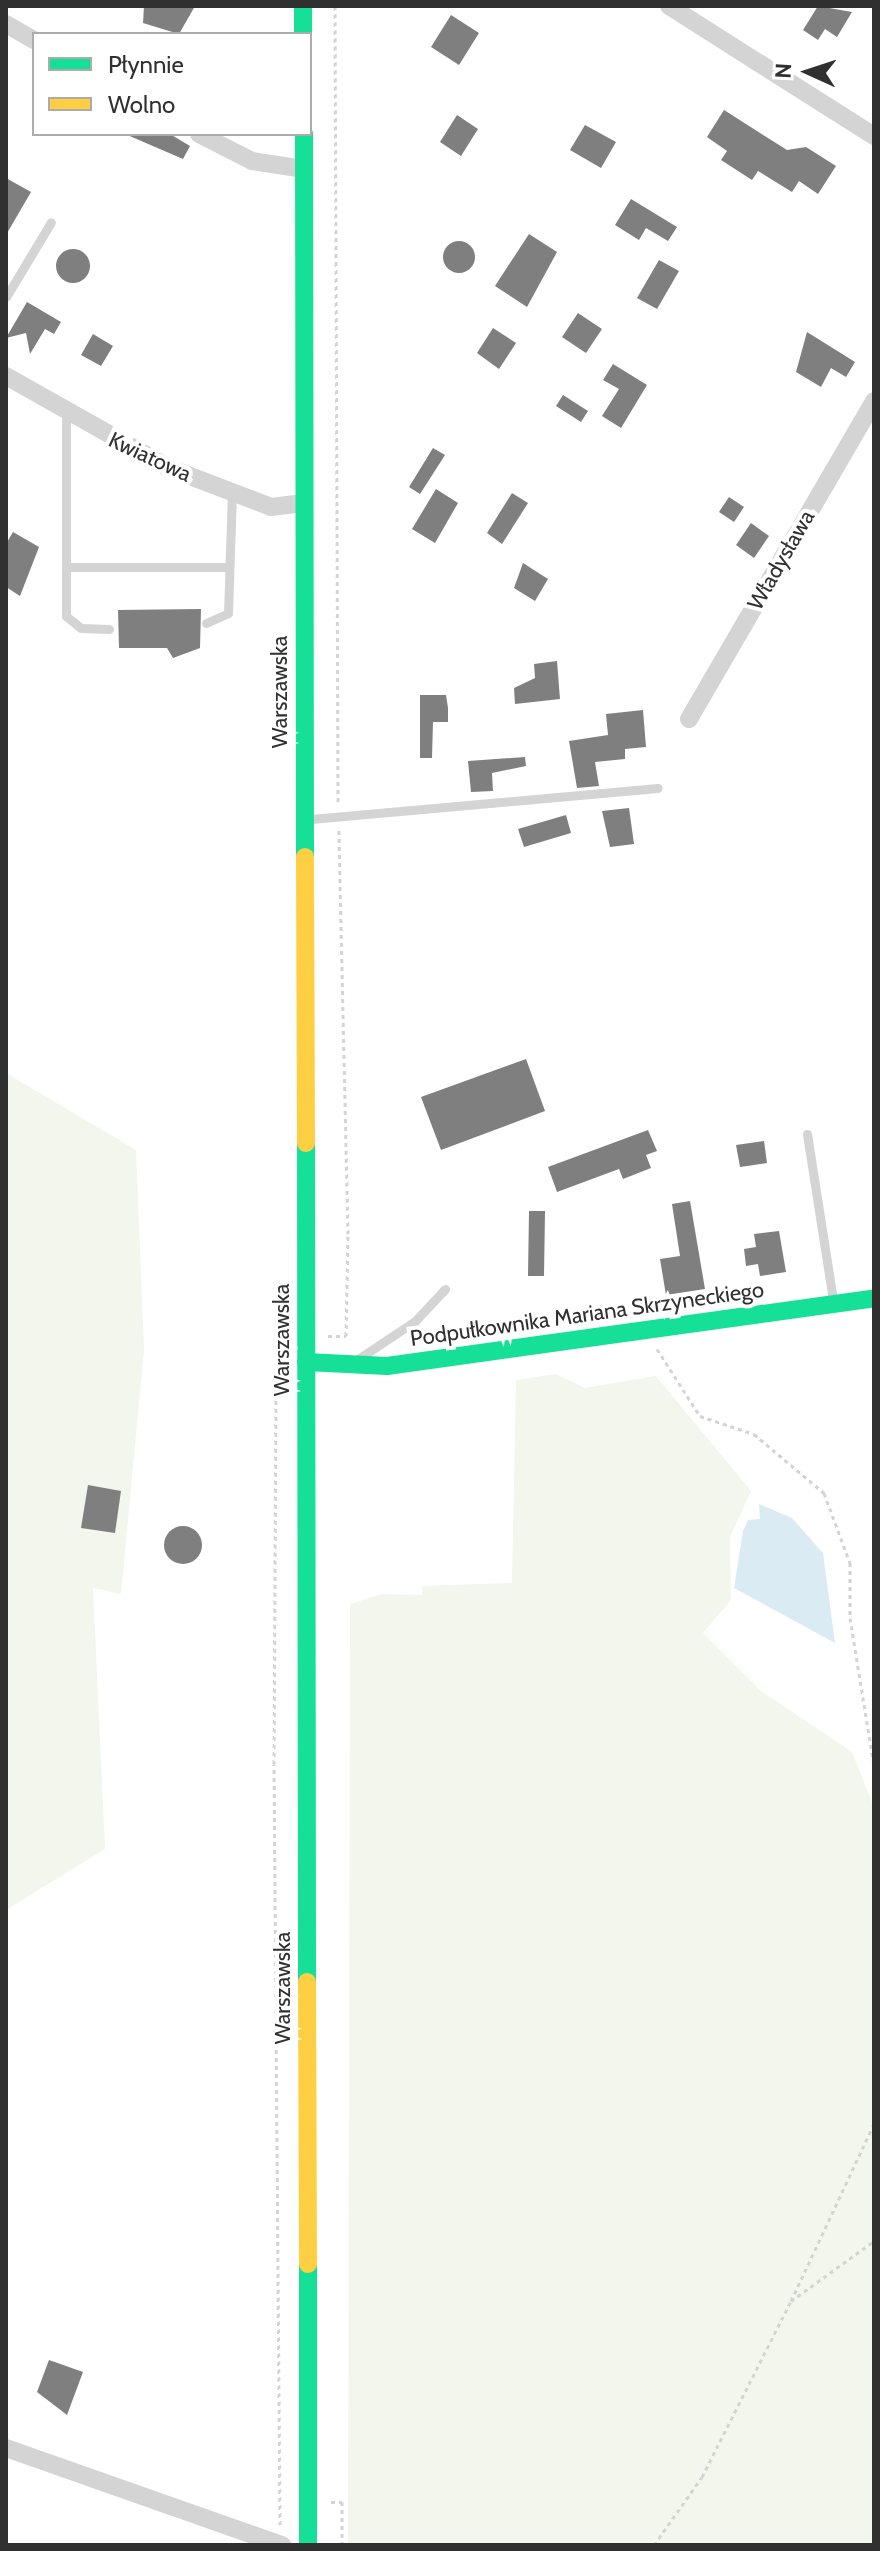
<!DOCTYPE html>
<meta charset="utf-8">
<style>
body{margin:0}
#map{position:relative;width:880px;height:2551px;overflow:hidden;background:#fff;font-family:Cabin,sans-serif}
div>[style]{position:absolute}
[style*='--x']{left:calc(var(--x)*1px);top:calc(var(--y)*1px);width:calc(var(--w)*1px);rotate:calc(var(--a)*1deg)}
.green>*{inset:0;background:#f2f6ed}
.water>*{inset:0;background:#daebf3}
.building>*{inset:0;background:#7f7f7f}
.round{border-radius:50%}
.path>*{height:3px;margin-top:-1.5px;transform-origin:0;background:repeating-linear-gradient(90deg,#d4d4d4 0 4px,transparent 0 8px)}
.lane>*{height:9px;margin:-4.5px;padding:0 4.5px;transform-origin:4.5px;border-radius:4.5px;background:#d4d4d4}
.street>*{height:18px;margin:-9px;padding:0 9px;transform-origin:9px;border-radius:9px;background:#d4d4d4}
.fast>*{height:18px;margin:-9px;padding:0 9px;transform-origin:9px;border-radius:9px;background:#16e098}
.slow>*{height:18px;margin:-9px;padding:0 9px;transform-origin:9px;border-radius:9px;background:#ffcf43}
span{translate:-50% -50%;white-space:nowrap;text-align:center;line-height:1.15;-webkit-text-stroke:8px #fff;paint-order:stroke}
.street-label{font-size:22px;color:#303030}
.frame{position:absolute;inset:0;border:8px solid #303030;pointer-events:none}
.legend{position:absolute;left:32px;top:32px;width:280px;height:104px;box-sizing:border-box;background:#fff;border:2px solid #acacac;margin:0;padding:10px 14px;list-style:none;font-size:24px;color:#303030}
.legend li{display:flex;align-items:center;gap:16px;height:40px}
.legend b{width:40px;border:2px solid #acacac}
.north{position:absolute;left:768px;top:32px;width:80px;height:80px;-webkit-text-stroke:6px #fff;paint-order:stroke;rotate:273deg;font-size:22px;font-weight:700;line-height:32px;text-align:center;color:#303030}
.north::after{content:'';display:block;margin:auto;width:28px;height:36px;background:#303030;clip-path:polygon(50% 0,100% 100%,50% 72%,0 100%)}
</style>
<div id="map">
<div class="green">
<i style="clip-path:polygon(6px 1073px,136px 1150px,144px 1350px,121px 1594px,93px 1588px,105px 1849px,6px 1910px)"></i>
<i style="clip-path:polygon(556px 1374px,585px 1388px,656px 1376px,751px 1491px,730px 1537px,731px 1600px,703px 1633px,761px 1691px,852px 1752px,874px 1807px,874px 2545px,348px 2545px,350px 1604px,382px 1594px,422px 1595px,422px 1586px,512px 1583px,516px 1380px)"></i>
</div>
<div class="water">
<i style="clip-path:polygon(759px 1504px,792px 1518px,823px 1553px,835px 1643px,734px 1588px,743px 1531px,748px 1520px,760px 1519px)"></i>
</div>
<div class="building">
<i style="clip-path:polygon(144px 6px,195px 6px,179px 34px,143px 23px)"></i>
<i style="clip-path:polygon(818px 6px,852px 12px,837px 37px,825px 29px,818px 40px,803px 30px)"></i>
<i style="clip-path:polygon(451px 15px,479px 33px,459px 65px,431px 47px)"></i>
<i style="clip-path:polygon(724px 110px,787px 150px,806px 147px,836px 166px,818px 194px,799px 181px,792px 192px,758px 171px,752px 180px,721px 160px,727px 151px,707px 137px)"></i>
<i style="clip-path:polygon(457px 115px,478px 129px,461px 156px,440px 142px)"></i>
<i style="clip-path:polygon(585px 125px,616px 142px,601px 168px,570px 150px)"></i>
<i style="clip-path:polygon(125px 134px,170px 134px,190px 146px,183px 159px)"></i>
<i style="clip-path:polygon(6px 178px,31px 192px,6px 235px)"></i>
<i style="clip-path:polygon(631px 199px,677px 227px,668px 241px,646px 228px,639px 240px,615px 225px)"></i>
<i style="clip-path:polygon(529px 234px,557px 252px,527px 307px,495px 286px)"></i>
<i class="round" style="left:443px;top:241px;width:32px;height:32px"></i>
<i class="round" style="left:56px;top:249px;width:34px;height:34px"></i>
<i style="clip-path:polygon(659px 260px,679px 271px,657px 309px,637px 298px)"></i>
<i style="clip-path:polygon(27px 302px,61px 322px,54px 334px,45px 329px,30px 354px,26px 333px,6px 338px)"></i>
<i style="clip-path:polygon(578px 313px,602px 329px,586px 353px,562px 337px)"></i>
<i style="clip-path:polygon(493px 328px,516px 343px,499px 369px,477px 353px)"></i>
<i style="clip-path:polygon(807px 332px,855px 362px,846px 377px,831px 368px,821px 387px,796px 372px)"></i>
<i style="clip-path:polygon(93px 334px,113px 346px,101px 366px,81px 355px)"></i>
<i style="clip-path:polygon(613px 364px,647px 385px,621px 428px,602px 416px,619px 389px,603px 380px)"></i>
<i style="clip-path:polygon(563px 395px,588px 411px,581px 422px,556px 406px)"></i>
<i style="clip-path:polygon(433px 448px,445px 455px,420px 494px,409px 487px)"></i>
<i style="clip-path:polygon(436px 489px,458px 503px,435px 543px,412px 529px)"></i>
<i style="clip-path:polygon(512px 493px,528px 503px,502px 544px,487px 533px)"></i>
<i style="clip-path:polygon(729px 497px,744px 507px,734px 522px,719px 512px)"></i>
<i style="clip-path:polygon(751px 523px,769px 536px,754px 558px,736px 545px)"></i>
<i style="clip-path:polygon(13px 532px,39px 547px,20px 596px,6px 587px,6px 544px)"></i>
<i style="clip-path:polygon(523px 563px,548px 579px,535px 601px,514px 588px)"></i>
<i style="clip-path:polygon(201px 609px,200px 648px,173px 658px,167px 648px,119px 648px,118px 610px)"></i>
<i style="clip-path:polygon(557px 661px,560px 699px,515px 704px,514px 688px,535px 678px,534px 664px)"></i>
<i style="clip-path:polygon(420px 695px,446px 695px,448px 708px,448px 722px,433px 722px,432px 758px,420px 758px)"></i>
<i style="clip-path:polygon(643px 710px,646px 747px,625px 749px,625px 759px,595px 762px,599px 786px,577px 788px,569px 741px,608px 735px,606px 714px)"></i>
<i style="clip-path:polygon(525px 757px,526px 766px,492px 773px,493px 791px,471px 792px,468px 761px)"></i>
<i style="clip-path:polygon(629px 808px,634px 844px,610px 847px,602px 811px)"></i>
<i style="clip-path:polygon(566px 815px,571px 833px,524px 847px,518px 829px)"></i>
<i style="clip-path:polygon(526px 1059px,545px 1111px,441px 1150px,421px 1097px)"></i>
<i style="clip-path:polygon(648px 1130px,657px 1151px,646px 1155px,651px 1168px,623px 1179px,619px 1169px,557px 1192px,548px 1167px)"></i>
<i style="clip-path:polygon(764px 1141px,767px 1163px,740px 1167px,736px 1145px)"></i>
<i style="clip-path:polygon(690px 1201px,705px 1289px,666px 1295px,660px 1259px,680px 1256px,672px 1204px)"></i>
<i style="clip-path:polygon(529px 1211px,545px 1211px,544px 1276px,528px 1276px)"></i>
<i style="clip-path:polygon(779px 1231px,786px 1272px,760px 1276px,758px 1264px,746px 1266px,744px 1249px,756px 1247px,754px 1234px)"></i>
<i style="clip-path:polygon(88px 1485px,121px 1491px,115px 1533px,81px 1528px)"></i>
<i class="round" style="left:164px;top:1526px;width:38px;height:38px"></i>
<i style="clip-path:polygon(49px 2360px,83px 2372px,67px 2415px,37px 2392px)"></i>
</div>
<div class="path">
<i style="--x:335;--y:6;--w:796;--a:89.78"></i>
<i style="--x:328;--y:1336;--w:18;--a:0"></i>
<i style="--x:346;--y:1336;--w:102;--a:-88.9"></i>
<i style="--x:348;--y:1234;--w:404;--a:-91.3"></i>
<i style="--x:657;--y:1349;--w:80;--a:57.3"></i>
<i style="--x:700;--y:1416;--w:57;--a:18.4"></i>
<i style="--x:754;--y:1434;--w:92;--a:40.1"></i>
<i style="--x:824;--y:1493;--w:75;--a:69.6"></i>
<i style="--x:850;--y:1563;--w:55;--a:90"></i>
<i style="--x:850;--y:1618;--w:151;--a:80.8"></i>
<i style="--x:791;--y:2301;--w:195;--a:-64.9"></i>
<i style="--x:331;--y:2502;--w:11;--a:0"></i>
<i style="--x:342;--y:2502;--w:43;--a:90"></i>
<i style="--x:280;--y:2525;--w:761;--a:-90.45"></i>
<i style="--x:274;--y:1764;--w:428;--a:-89.7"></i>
<i style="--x:276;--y:1336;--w:5;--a:0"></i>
<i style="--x:654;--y:2545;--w:83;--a:-54.8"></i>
<i style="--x:702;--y:2477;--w:197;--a:-63.2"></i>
<i style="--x:791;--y:2301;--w:102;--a:-35.9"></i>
</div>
<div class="lane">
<i style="--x:6;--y:297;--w:87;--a:-59"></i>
<i style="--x:66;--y:412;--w:204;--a:90"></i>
<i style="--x:66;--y:616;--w:19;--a:39"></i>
<i style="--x:81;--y:628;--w:28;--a:2"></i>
<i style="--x:66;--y:567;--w:161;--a:0"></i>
<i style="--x:206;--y:623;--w:24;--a:-24"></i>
<i style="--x:228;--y:613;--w:120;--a:-88.1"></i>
<i style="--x:311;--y:819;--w:348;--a:-5.1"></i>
<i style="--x:807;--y:1134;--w:168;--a:81.1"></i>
<i style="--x:358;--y:1359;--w:69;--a:-33.7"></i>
<i style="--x:415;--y:1321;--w:44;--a:-46.8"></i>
</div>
<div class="street">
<i style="--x:669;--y:6;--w:243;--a:32.4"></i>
<i style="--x:6;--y:24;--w:32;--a:30"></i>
<i style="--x:199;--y:134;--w:59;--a:27"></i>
<i style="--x:252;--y:161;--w:53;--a:8.7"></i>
<i style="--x:6;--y:376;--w:187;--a:29.4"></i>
<i style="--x:169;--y:468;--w:109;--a:20.9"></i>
<i style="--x:271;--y:507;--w:33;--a:-7"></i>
<i style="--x:689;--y:719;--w:368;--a:-59.8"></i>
<i style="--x:6;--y:2448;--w:293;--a:19.4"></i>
</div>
<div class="fast">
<i style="--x:303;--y:6;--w:28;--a:90"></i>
<i style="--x:304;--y:134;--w:723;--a:89.92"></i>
<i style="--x:306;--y:1143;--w:839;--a:89.93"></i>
<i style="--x:306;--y:1362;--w:81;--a:2.8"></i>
<i style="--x:387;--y:1366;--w:492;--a:-7.9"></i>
<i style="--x:308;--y:2264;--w:281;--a:90"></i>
</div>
<div class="slow">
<i style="--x:305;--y:857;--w:286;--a:89.8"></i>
<i style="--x:307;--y:1982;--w:282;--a:89.8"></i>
</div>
<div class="street-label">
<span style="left:150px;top:457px;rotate:25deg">Kwiatowa</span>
<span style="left:781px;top:560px;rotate:-60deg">Władysława</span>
<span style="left:280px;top:692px;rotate:-90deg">Warszawska</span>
<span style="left:587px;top:1314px;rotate:-8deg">Podpułkownika Mariana Skrzyneckiego</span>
<span style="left:282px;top:1340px;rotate:-90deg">Warszawska</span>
<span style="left:283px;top:1988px;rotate:-90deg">Warszawska</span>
</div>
<div class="frame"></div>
<ul class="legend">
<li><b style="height:10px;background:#16e098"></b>Płynnie</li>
<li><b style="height:10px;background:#ffcf43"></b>Wolno</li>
</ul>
<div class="north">N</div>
</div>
